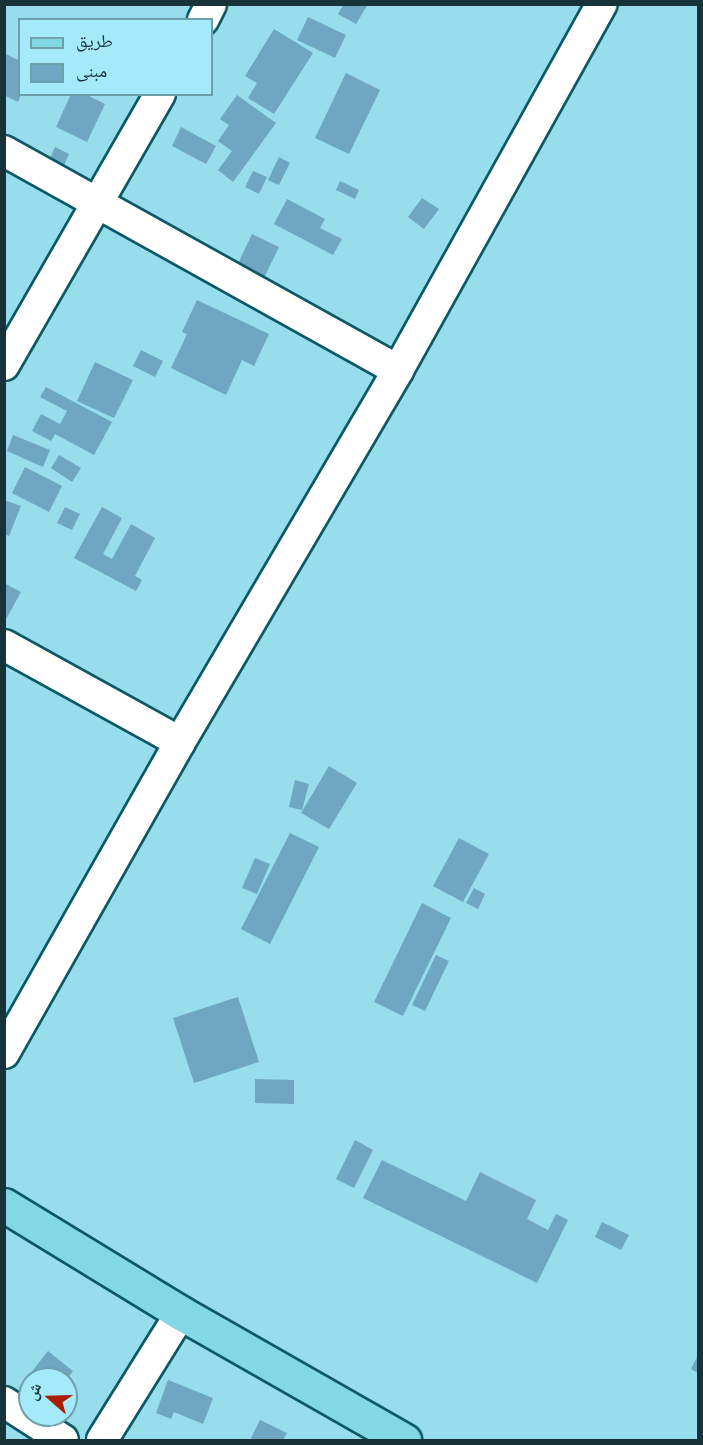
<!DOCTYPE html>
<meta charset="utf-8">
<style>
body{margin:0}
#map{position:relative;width:703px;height:1445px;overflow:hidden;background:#98ddeb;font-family:Manrope,"Noto Naskh Arabic",sans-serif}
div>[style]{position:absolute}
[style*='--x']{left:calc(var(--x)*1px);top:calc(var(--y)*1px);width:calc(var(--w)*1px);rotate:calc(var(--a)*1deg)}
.building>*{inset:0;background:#6fa6c2}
.roads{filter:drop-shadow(2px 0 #0b5965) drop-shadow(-2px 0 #0b5965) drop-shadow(0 2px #0b5965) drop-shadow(0 -2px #0b5965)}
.minor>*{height:30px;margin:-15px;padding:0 15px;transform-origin:15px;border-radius:15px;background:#fff}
.primary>*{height:33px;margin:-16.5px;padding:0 16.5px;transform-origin:16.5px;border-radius:16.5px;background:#83d8e6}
span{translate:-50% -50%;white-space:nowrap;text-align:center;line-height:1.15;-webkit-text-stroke:4.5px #a5eaf8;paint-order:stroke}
.frame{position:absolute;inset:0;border:6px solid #173339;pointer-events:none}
.legend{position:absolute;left:18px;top:18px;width:195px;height:78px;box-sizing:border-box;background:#a5eaf8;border:2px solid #6ca1ac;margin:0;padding:8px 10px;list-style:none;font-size:18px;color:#173339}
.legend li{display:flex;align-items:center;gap:12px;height:30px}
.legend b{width:30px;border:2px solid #6ca1ac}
.north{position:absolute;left:18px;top:1367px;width:60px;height:60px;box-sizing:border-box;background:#a5eaf8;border:2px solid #6ca1ac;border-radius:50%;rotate:290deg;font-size:16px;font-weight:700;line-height:24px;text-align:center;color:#173339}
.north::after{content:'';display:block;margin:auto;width:21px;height:27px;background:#ac1d05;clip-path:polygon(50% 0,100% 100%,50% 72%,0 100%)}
</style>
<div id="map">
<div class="building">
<i style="clip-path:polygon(344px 4px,368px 4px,356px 24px,338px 14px)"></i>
<i style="clip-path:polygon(308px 17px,346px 35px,335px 58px,297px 40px)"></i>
<i style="clip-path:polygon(274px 29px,313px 53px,274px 114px,248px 98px,257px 83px,245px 76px)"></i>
<i style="clip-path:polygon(4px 53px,20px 61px,21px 94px,18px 102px,4px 95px)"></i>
<i style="clip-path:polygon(346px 73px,380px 90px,349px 154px,315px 138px)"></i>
<i style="clip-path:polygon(71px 94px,85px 94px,105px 104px,87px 142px,56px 127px)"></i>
<i style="clip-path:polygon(237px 95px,276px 123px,233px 182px,218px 170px,232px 151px,218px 141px,229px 125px,220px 119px)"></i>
<i style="clip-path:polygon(181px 127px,216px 146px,206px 164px,172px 146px)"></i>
<i style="clip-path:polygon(55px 147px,69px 154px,62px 170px,48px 163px)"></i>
<i style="clip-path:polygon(279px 157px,290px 163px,279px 185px,268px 180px)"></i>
<i style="clip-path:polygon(253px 171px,267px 177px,259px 194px,245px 187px)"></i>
<i style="clip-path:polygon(340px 181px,359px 190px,355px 199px,336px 190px)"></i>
<i style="clip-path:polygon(422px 198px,439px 209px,424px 229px,408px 217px)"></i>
<i style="clip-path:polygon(287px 199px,325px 219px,320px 228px,342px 239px,333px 255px,274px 224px)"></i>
<i style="clip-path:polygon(252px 234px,279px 247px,262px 282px,235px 270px)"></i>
<i style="clip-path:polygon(197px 300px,269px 334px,254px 366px,242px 360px,226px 395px,171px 368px,187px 334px,182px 332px)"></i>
<i style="clip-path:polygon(141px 350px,163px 361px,155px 377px,133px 366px)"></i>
<i style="clip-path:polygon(95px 362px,133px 380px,114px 418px,77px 401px)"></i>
<i style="clip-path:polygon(46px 387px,112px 422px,94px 455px,55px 434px,51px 441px,32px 431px,41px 414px,60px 424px,67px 411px,40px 397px)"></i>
<i style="clip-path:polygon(13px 435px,50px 450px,43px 467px,7px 451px)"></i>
<i style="clip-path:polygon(59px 455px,81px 468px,72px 482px,51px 468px)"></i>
<i style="clip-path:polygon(25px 467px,62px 486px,49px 512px,12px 493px)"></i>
<i style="clip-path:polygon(4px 500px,21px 506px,9px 536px,4px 534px)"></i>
<i style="clip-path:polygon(65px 507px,80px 514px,72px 530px,57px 523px)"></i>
<i style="clip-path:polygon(102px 507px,122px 518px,103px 554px,112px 559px,131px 524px,155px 538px,135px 576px,142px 580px,136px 591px,74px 558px)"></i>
<i style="clip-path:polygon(4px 583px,21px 592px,4px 623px)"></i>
<i style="clip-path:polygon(329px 766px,357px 783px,329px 829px,301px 813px)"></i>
<i style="clip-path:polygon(295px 780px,309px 784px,302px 810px,289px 807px)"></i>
<i style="clip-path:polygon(290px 833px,319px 847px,270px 944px,241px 929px)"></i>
<i style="clip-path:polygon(459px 838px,489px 854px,463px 902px,433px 886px)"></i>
<i style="clip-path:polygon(255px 858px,270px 864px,257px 894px,242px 888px)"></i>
<i style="clip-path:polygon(474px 888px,485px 894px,478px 909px,466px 903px)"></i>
<i style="clip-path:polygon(422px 903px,451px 918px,403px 1016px,374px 1002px)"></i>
<i style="clip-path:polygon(436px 955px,449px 961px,425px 1011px,412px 1005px)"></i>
<i style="clip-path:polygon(238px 997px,259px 1062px,194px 1083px,173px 1018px)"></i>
<i style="clip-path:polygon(255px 1079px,294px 1080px,294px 1104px,255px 1103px)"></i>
<i style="clip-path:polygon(355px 1140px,373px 1150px,354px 1188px,336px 1179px)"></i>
<i style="clip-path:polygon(382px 1160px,466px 1201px,480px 1172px,536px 1200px,527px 1219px,548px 1230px,556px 1214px,568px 1220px,537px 1283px,363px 1198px)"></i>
<i style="clip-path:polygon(602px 1222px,629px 1235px,621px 1250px,595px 1237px)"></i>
<i style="clip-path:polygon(48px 1351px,73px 1371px,67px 1379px,30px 1379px,30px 1397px,19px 1388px)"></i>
<i style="clip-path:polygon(698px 1355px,698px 1373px,691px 1369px)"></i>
<i style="clip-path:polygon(168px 1380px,213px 1398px,203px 1424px,174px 1412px,171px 1419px,156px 1413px)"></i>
<i style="clip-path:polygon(260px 1420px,287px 1433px,283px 1440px,250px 1440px)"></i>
</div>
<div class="roads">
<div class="minor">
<i style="--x:203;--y:20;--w:18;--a:-63"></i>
<i style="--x:4;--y:151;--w:451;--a:29.1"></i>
<i style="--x:4;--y:365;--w:313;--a:-60.1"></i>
<i style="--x:4;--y:645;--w:201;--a:28.9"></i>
<i style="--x:4;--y:1053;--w:357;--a:-60.5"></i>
<i style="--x:180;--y:742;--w:431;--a:-59.6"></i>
<i style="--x:398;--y:370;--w:419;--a:-60.9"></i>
<i style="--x:4;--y:1402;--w:70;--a:32.8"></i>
<i style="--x:102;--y:1440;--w:150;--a:-58.1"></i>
</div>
<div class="primary">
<i style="--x:4;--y:1205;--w:207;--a:31.4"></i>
<i style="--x:181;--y:1313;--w:257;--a:29.7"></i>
</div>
</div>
<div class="frame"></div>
<ul class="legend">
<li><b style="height:8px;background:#83d8e6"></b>طريق</li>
<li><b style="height:16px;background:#6fa6c2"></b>مبنى</li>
</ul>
<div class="north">ش</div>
</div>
